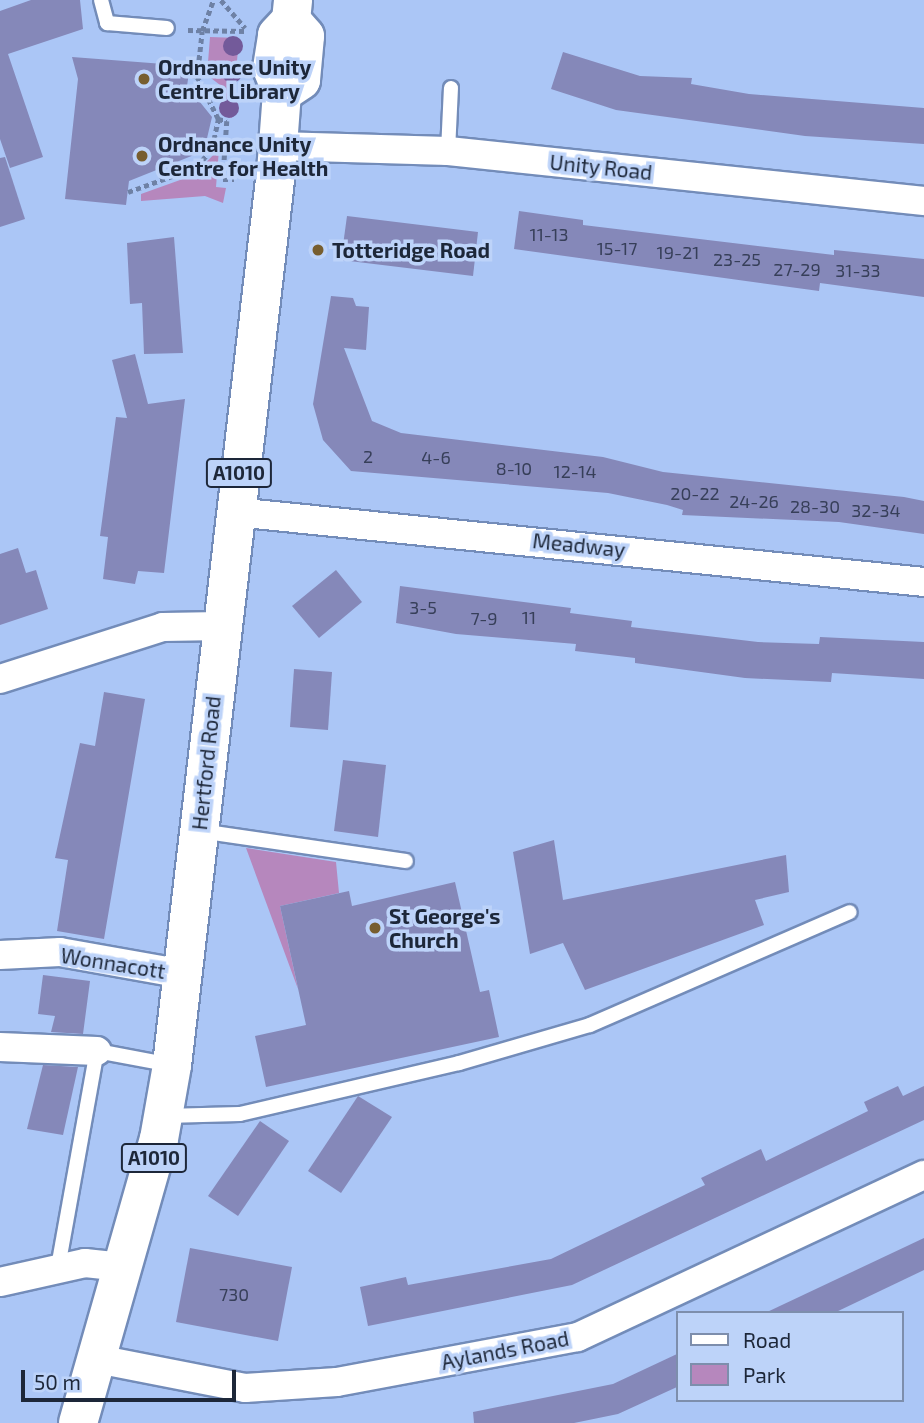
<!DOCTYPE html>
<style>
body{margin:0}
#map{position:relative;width:924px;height:1423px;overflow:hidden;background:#abc6f6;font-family:"Exo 2",sans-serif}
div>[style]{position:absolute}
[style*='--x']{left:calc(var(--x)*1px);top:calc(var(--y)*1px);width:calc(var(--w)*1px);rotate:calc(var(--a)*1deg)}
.green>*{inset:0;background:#b687bd}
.building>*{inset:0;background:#8588b9}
.path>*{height:4.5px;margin-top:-2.25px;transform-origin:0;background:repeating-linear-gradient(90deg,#6e81a5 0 5px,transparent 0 8.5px)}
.roads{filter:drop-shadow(2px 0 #738cb9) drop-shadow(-2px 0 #738cb9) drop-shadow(0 2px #738cb9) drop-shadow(0 -2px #738cb9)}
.lane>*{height:14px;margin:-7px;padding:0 7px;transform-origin:7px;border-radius:7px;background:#fff}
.street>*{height:28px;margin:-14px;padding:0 14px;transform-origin:14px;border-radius:14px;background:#fff}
.primary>*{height:38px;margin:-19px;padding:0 19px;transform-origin:19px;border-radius:19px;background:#fff}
.trees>*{width:20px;height:20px;margin:-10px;border-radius:50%;background:#735a9a}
.dots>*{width:19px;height:19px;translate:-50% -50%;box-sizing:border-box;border:4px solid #bdd3f9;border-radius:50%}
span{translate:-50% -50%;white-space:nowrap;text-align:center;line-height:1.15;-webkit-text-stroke:7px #bdd3f9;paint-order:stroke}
.number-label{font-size:18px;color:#373f59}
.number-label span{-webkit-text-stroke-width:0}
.shield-label span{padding:2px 5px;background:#bdd3f9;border:2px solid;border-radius:5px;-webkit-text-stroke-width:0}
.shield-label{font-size:19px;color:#1d2739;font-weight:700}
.poi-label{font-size:21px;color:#1d2739;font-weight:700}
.left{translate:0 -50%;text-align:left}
.street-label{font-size:21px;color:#1d2739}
.legend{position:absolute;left:676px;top:1311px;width:228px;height:91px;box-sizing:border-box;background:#bdd3f9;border:2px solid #7d8eac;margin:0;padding:9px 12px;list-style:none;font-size:21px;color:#1d2739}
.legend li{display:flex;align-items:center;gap:14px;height:35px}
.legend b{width:35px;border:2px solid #7d8eac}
.scale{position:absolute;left:21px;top:1370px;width:215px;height:32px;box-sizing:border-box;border:4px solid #1d2739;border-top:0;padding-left:9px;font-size:21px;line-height:24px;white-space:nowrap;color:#1d2739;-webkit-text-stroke:5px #bdd3f9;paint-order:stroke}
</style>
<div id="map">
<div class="green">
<i style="clip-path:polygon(210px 37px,239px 38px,232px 118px,225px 116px,220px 85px,207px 75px)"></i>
<i style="clip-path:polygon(219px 149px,216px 187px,226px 188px,223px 203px,205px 196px,141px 201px,141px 194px,194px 175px)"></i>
<i style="clip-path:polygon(246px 848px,336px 862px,339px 893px,280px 906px,298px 989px)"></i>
</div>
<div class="building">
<i style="clip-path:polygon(31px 0,80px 0,83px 29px,8px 54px,43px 157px,10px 168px,0 139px,0 11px)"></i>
<i style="clip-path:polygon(563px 52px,640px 76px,692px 78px,691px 84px,749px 94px,924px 108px,924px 144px,805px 136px,616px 110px,551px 89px)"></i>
<i style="clip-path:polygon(72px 57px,190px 66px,187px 86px,212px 117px,204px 151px,129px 181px,126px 205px,65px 199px,78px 79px)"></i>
<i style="clip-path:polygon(5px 157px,25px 219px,0 227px,0 158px)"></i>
<i style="clip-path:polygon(519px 211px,583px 220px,583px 225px,834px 255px,834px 250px,924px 259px,924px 297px,820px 283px,819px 291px,514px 249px)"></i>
<i style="clip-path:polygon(347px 216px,478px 232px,473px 276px,341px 260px)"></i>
<i style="clip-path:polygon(174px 237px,183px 353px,144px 354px,142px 303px,130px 304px,127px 243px)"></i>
<i style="clip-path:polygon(331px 296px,353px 298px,356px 306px,369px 307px,366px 350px,344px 348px,372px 421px,401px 433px,603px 457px,663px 472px,904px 497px,924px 501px,924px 534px,839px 522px,682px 515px,683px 510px,667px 505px,608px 493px,351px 471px,323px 440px,313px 404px)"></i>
<i style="clip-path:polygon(135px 354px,148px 404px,185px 399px,164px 573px,138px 571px,135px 584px,103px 579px,108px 537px,100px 536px,116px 417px,127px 418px,112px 360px)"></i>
<i style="clip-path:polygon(18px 548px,26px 573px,36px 570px,48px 609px,0 625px,0 554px)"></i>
<i style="clip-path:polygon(336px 570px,362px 602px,319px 638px,292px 606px)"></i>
<i style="clip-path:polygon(400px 586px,571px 608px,570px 613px,632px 621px,631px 627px,758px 642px,819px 644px,820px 637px,924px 642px,924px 679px,832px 673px,831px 682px,745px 678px,635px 663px,635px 658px,575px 651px,576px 644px,456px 634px,396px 623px)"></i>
<i style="clip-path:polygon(294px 669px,332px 672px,328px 730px,290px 727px)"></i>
<i style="clip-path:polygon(104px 692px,145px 699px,104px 939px,57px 931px,68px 860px,55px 858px,80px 743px,95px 746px)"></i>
<i style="clip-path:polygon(343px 760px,386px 765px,378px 837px,334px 831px)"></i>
<i style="clip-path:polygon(554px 840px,563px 900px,786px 855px,789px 892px,755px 900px,764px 925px,585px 990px,563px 943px,530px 954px,513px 852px)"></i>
<i style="clip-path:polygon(455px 882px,480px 992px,489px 990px,499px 1037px,266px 1087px,255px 1036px,306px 1025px,280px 906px,349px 891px,352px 906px)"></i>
<i style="clip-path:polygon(43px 975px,90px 981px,83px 1034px,51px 1032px,55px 1016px,38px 1014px)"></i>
<i style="clip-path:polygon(43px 1065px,78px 1067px,63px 1135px,27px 1129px)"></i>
<i style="clip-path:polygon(898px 1086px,903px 1096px,924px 1086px,924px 1120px,572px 1285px,368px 1326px,360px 1287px,406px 1277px,408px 1285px,551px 1259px,705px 1185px,701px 1178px,761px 1149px,766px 1161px,868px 1111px,864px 1102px)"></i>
<i style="clip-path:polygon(358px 1096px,392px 1117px,341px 1193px,308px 1171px)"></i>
<i style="clip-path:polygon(260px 1121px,289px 1141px,238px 1216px,208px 1196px)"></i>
<i style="clip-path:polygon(924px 1238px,924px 1270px,834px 1313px,765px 1313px)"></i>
<i style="clip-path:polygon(190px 1248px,292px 1267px,278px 1341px,176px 1322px)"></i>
<i style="clip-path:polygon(677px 1354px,677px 1387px,618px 1414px,574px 1423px,474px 1423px,473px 1412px,613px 1384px)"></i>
</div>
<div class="path">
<i style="--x:221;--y:0;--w:37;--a:49"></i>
<i style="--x:188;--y:30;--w:57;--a:1"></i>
<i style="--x:197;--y:77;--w:46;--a:-83.8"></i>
<i style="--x:202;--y:31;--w:33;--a:-70"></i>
<i style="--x:218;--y:119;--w:9;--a:13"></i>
<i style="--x:227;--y:121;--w:59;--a:93.9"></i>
<i style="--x:223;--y:180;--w:11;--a:0"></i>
<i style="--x:128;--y:192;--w:73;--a:-19.9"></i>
<i style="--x:197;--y:167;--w:24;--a:-52"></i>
<i style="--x:212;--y:148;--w:30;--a:-78"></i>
<i style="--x:218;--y:119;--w:47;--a:-116.6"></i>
<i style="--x:197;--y:77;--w:8;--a:-166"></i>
</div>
<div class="roads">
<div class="lane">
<i style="--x:101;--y:0;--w:24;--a:75"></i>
<i style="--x:107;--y:23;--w:60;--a:4.8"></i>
<i style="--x:448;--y:151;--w:63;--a:-87.3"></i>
<i style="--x:200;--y:831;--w:208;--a:8.3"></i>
<i style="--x:165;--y:1116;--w:75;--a:-1.5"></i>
<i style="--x:240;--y:1114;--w:225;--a:-13.1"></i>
<i style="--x:459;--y:1063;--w:136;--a:-16.2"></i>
<i style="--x:590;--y:1025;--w:283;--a:-23.5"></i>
<i style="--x:58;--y:1267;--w:219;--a:-79.8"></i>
<i style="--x:97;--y:1051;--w:75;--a:10.7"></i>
</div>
<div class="street">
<i style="--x:278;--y:146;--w:170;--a:1.7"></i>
<i style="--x:448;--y:151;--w:479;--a:6"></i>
<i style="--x:235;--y:512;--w:693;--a:5.8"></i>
<i style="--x:0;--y:679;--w:171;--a:-17.7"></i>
<i style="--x:163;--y:627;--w:58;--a:-1"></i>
<i style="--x:0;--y:955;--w:60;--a:-2.9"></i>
<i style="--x:60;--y:952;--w:126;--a:10.1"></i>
<i style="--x:0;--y:1047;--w:97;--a:2.4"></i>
<i style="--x:0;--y:1282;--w:87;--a:-12.6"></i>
<i style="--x:85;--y:1263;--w:38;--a:6"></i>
<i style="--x:97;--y:1359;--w:151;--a:11.1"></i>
<i style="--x:245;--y:1388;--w:92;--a:-3.7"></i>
<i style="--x:337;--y:1382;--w:245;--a:-10.6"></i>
<i style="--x:578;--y:1337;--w:382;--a:-25.1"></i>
</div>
<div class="primary">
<i style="--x:282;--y:93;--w:23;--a:-34"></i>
<i style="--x:301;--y:80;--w:44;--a:-84.8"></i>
<i style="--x:305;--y:36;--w:21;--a:-131"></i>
<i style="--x:78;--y:1423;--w:295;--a:-74.1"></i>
<i style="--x:159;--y:1139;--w:75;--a:-80"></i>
<i style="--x:172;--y:1065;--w:899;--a:-83.36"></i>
<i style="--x:276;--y:172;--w:79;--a:-85.7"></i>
<i style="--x:282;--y:93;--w:27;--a:-112"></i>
<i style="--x:272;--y:68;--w:33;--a:-81"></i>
<i style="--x:277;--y:35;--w:21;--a:-47"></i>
<i style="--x:291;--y:20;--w:20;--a:-84"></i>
</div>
</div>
<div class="trees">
<i style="left:233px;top:46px"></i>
<i style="left:232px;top:73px"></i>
<i style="left:229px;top:108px"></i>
</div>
<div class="dots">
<i style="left:144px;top:79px;background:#775e2f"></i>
<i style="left:142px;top:156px;background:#775e2f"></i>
<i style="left:318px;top:250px;background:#775e2f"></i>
<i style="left:375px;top:928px;background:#775e2f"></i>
</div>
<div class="number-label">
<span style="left:549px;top:234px">11-13</span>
<span style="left:617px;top:248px">15-17</span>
<span style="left:678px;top:252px">19-21</span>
<span style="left:737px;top:259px">23-25</span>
<span style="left:797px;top:269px">27-29</span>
<span style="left:858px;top:270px">31-33</span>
<span style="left:368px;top:456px">2</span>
<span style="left:436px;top:457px">4-6</span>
<span style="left:514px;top:468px">8-10</span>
<span style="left:575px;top:471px">12-14</span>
<span style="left:695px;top:493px">20-22</span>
<span style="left:754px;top:501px">24-26</span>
<span style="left:815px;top:506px">28-30</span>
<span style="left:876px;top:510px">32-34</span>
<span style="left:423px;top:607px">3-5</span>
<span style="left:529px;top:617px">11</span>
<span style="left:484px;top:618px">7-9</span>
<span style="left:234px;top:1294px">730</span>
</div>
<div class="shield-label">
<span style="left:239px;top:473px">A1010</span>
<span style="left:154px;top:1158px">A1010</span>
</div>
<div class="poi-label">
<span class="left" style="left:158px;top:79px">Ordnance Unity<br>Centre Library</span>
<span class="left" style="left:158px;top:156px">Ordnance Unity<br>Centre for Health</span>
<span class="left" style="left:332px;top:250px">Totteridge Road</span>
<span class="left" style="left:389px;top:928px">St George's<br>Church</span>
</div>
<div class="street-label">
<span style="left:601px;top:167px;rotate:6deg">Unity Road</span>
<span style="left:579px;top:545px;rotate:6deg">Meadway</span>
<span style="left:206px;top:763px;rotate:-84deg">Hertford Road</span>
<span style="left:113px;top:963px;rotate:9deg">Wonnacott</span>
<span style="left:505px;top:1350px;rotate:-11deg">Aylands Road</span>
</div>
<ul class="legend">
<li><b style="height:9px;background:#fff"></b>Road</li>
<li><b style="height:19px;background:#b687bd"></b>Park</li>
</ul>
<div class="scale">50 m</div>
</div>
